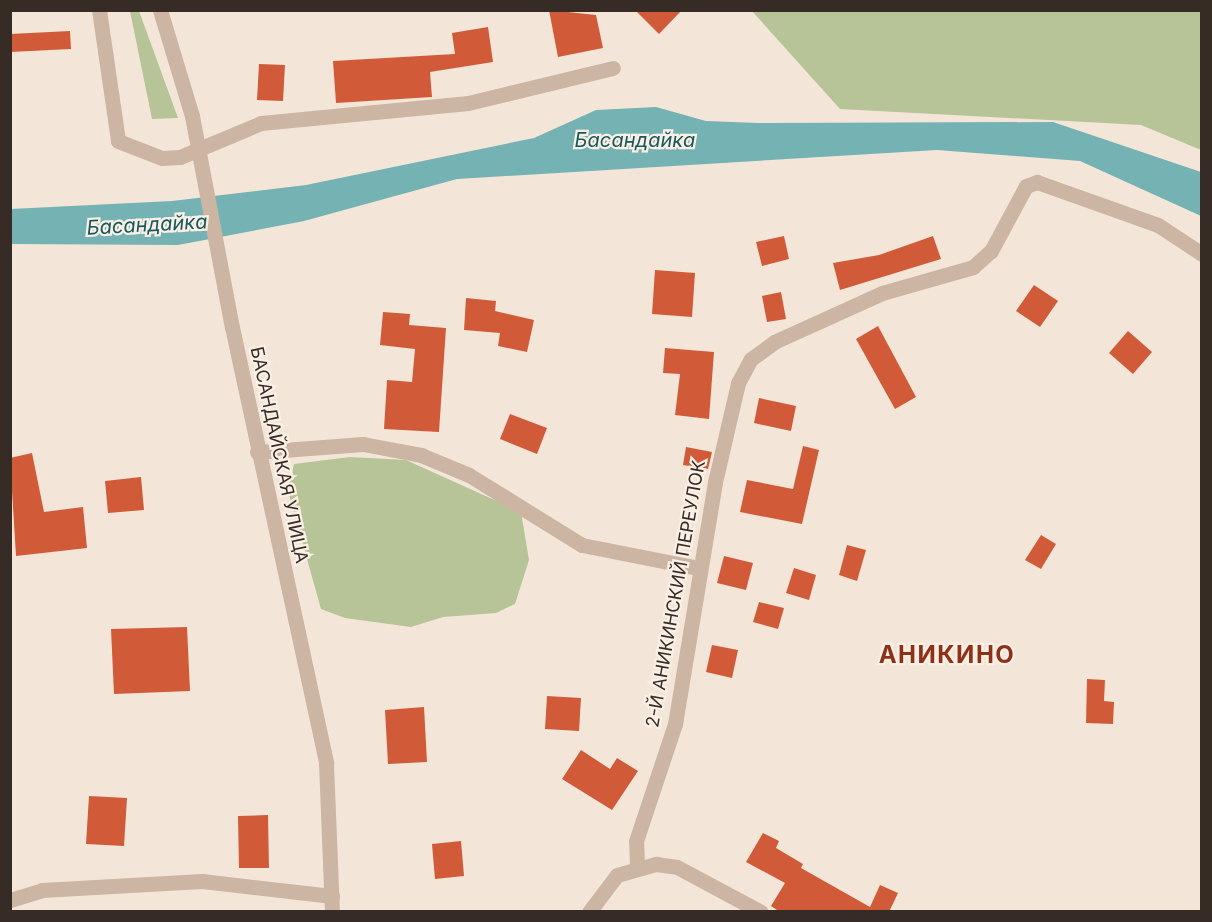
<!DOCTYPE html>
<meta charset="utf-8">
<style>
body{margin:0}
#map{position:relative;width:1212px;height:922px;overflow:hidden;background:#f3e6d8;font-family:Inter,sans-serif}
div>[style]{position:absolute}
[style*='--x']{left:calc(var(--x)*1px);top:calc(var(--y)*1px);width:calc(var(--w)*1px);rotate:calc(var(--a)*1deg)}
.green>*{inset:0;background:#b6c497}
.water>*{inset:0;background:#75b2b3}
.building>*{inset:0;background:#d15b39}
.minor>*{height:15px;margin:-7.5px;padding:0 7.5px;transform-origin:7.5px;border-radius:7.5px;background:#cdb5a3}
.tertiary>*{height:15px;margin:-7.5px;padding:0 7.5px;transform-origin:7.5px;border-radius:7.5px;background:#cdb5a3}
.tertiary-bridge>*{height:15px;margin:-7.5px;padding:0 7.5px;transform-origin:7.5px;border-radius:7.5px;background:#cdb5a3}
span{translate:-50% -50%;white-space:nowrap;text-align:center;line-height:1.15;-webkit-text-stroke:4.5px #fbf0e5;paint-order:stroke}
.street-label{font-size:18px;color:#372b26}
.water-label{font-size:20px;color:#18595c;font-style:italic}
.district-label{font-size:24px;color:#8d3118;font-weight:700;letter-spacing:1.5px}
.frame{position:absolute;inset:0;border:12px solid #372b26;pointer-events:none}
</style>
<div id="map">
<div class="green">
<i style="clip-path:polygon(130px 11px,139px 11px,178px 118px,152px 119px)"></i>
<i style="clip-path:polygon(752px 11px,1201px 11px,1201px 150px,1141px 125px,840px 109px)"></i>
<i style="clip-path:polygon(350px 457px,406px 460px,521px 512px,529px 560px,515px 604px,496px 613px,443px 617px,411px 627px,345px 618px,321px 609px,288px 491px,294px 464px)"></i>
</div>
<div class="water">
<i style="clip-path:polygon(656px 107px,706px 121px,758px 123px,1053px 122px,1201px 172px,1201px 216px,1080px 161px,937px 150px,457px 179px,304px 221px,178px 245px,11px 244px,11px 209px,172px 201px,306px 185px,534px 138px,596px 110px)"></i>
</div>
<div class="building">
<i style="clip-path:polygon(549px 10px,596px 15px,603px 48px,558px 57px)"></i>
<i style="clip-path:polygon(635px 10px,682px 10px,659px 34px)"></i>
<i style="clip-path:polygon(488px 27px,493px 62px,430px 72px,432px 97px,336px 103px,333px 61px,455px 54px,452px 33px)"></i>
<i style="clip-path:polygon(70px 31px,71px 49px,10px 52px,10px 34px)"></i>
<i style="clip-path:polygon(259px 64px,285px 65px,283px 101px,257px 100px)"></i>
<i style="clip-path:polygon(784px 236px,789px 259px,762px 266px,756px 242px)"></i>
<i style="clip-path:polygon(933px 236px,941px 259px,840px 290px,833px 263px,879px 255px)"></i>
<i style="clip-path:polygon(655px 270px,695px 273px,692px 317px,652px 314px)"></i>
<i style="clip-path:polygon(1034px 285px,1058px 301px,1040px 327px,1016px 311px)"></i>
<i style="clip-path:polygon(781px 292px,786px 319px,767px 322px,762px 296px)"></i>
<i style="clip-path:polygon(466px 298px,496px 301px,495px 311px,534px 320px,527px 352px,498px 346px,500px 333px,464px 330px)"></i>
<i style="clip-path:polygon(383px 312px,410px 314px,409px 325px,446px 328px,439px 432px,384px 429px,387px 380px,412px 382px,415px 349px,380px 345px)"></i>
<i style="clip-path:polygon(878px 326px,916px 397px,895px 409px,856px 339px)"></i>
<i style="clip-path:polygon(1128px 331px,1152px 352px,1133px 374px,1109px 353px)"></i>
<i style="clip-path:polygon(665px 348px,714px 352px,709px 419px,675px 415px,680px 374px,663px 373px)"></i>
<i style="clip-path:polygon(759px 398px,796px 406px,791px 431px,754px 423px)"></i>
<i style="clip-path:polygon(510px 414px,547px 428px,537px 454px,500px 439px)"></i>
<i style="clip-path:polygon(803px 446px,819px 450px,802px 524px,740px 512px,747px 480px,793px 489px)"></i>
<i style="clip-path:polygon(686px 447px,712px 452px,708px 469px,683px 465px)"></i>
<i style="clip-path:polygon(32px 453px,44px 512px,83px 507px,87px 548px,16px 556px,10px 458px)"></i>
<i style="clip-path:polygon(141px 477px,144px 510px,108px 513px,105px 481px)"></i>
<i style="clip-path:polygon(1041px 535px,1056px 544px,1041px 569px,1025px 560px)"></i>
<i style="clip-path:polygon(847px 545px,866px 550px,857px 581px,839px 575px)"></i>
<i style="clip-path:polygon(724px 556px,753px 563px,746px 590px,717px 583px)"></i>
<i style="clip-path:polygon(794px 568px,816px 575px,809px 600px,786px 593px)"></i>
<i style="clip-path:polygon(759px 602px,784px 608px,778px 629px,753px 622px)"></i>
<i style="clip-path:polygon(187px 627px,190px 691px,114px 694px,111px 629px)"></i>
<i style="clip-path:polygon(712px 645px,738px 650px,732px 678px,706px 672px)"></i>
<i style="clip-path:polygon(1087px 679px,1105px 680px,1104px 701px,1114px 702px,1113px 724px,1086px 723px)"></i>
<i style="clip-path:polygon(547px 696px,581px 698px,579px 731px,545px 729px)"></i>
<i style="clip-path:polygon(424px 707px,427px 762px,388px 764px,385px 710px)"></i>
<i style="clip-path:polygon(581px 750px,610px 769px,617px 758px,638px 771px,612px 810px,562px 779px)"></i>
<i style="clip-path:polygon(89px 796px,127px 798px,124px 846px,86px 844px)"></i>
<i style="clip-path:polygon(268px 815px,269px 868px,239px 868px,238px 816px)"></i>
<i style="clip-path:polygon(763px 833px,779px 841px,776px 848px,803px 864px,801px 868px,870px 907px,880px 885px,898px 893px,889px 912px,780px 912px,771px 906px,785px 883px,746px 862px)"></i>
<i style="clip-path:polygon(461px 841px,464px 876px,435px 879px,432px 844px)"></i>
</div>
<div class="minor">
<i style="--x:99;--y:10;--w:132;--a:81.7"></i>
<i style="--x:118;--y:141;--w:47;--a:21.1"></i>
<i style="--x:162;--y:158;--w:18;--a:-3"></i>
<i style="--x:180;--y:157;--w:88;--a:-22.8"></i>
<i style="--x:261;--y:123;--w:208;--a:-5.5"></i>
<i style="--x:468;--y:103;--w:149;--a:-13.6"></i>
<i style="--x:257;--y:452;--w:106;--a:-4.3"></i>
<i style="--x:363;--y:444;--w:59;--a:10.7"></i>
<i style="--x:421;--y:455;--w:52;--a:22.6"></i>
<i style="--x:469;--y:475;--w:133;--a:31.8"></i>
<i style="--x:582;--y:545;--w:118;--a:11.2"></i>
<i style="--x:637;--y:865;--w:24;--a:-92"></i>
<i style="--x:636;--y:841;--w:123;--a:-71.6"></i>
<i style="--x:675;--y:724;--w:245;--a:-80.6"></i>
<i style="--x:715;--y:482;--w:102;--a:-76.9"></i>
<i style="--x:738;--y:383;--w:27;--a:-62"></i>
<i style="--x:751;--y:359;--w:29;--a:-36"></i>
<i style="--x:774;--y:342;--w:119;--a:-24.4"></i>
<i style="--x:882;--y:293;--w:95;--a:-15.9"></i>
<i style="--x:973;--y:267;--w:24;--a:-42"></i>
<i style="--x:991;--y:251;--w:74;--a:-61.7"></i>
<i style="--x:1026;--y:186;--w:12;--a:-20"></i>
<i style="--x:1037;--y:182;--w:128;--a:19.6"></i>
<i style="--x:1158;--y:225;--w:53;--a:33.4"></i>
<i style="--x:10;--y:900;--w:34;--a:-17"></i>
<i style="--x:42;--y:890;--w:160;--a:-3.2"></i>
<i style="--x:202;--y:881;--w:131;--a:6.6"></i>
<i style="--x:589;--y:912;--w:46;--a:-52.9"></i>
<i style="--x:617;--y:875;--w:41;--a:-15.8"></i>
<i style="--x:656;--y:864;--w:21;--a:8"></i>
<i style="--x:677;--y:867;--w:95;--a:28.2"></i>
</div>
<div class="tertiary">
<i style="--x:160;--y:10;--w:111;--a:73.2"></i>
<i style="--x:232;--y:327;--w:446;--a:77.8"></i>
<i style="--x:326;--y:763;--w:149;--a:87.7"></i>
</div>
<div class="tertiary-bridge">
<i style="--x:192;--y:116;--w:215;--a:79.3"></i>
</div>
<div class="street-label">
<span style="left:279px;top:455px;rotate:78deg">БАСАНДАЙСКАЯ УЛИЦА</span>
<span style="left:676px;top:594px;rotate:-80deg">2-Й АНИКИНСКИЙ ПЕРЕУЛОК</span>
</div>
<div class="water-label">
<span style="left:635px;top:140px">Басандайка</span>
<span style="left:147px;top:225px;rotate:-3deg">Басандайка</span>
</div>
<div class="district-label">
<span style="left:947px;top:655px">АНИКИНО</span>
</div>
<div class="frame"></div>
</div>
